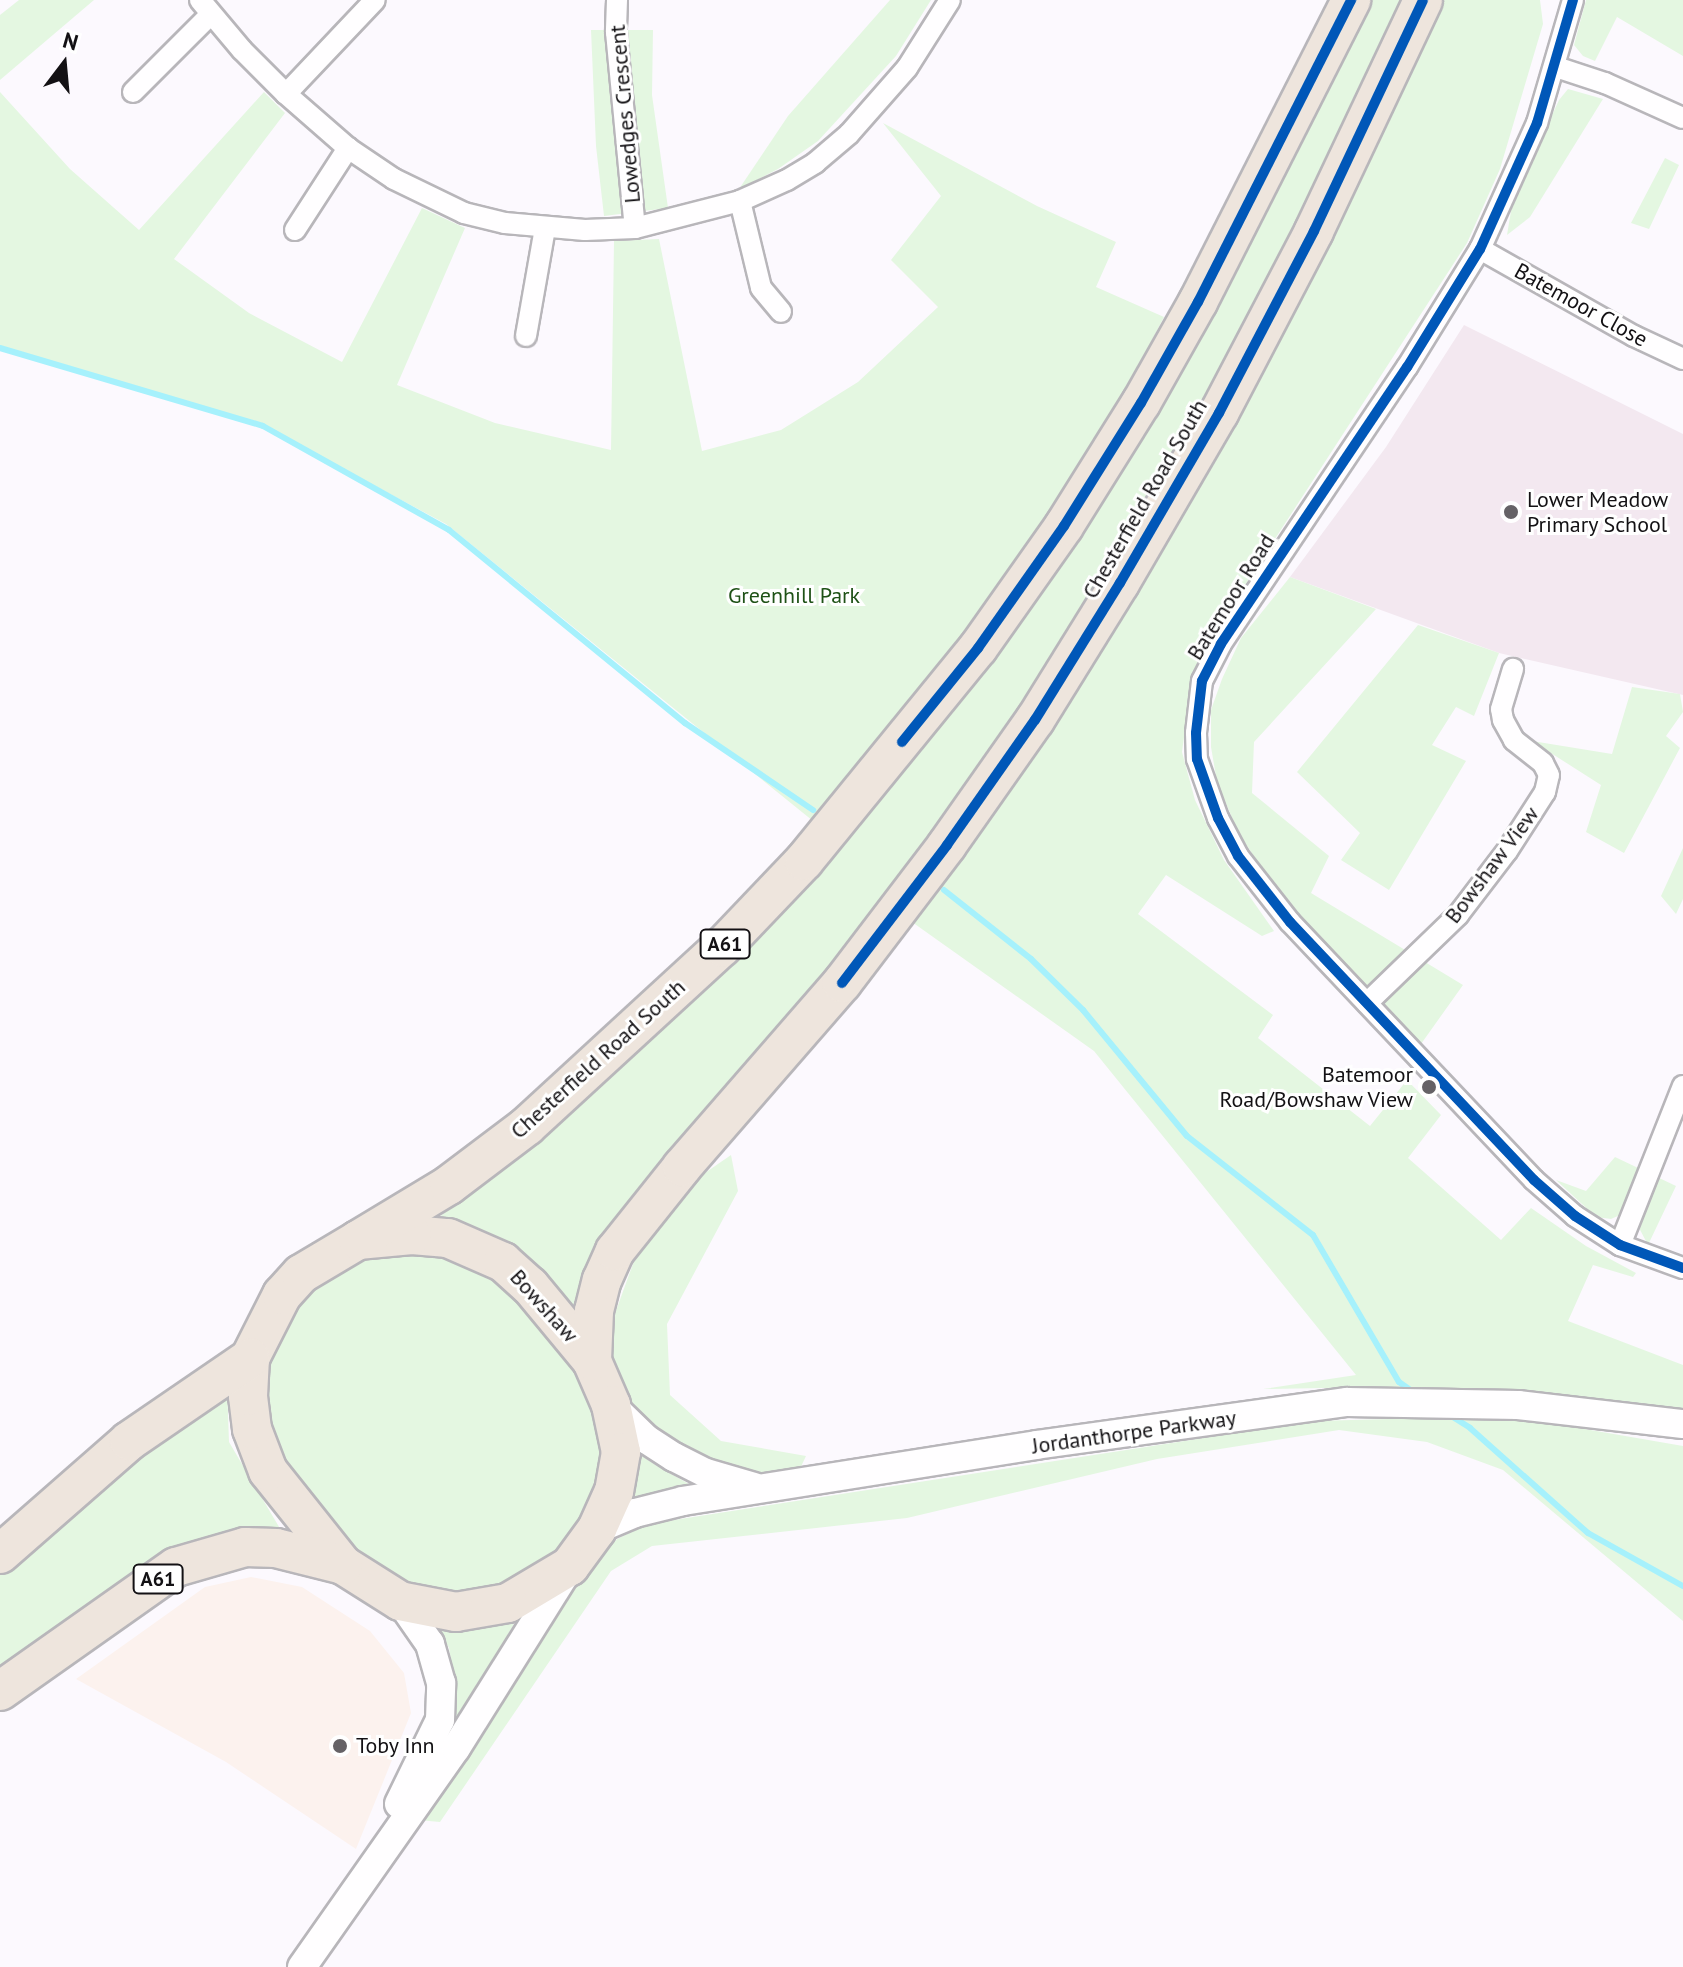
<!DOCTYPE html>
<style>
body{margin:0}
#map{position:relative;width:1683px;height:1967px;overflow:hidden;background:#fcf9fe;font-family:"PT Sans",sans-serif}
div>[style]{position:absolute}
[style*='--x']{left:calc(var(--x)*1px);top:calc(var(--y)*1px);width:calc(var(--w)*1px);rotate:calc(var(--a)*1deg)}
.commercial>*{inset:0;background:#fcf2ee}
.education>*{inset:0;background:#f3e8f0}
.green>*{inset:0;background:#e4f7e1}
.stream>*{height:6px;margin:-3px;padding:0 3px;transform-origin:3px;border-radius:3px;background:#a6f1fc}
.roads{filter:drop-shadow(2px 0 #b8b6ba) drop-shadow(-2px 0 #b8b6ba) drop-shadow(0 2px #b8b6ba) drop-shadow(0 -2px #b8b6ba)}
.street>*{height:20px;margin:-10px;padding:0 10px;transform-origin:10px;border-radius:10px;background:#fffeff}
.secondary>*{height:28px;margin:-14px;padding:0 14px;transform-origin:14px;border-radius:14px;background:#fffeff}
.highway>*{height:38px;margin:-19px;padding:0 19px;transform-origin:19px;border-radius:19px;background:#eee5dd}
.cycleway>*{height:10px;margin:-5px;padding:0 5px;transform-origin:5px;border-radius:5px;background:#0057b8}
.dots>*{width:22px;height:22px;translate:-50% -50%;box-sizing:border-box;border:4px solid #fff;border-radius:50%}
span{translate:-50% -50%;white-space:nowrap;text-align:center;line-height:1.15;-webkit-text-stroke:6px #fff;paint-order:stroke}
.shield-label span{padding:2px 6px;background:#fff;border:2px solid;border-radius:6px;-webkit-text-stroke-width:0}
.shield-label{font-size:20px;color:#131114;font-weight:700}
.street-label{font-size:22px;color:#131114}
.poi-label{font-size:22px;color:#131114}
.left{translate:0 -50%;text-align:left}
.right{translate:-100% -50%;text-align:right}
.park-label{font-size:22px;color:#1f5217}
.north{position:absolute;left:24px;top:24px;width:80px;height:80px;-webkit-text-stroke:6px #fff;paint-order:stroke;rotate:16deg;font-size:22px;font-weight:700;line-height:32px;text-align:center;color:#131114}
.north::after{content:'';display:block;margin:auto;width:28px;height:36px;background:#131114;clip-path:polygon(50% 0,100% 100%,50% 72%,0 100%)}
</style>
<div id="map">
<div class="commercial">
<i style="clip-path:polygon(251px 1577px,302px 1587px,370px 1631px,404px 1673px,411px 1713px,356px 1849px,226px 1762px,76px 1679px,205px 1587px)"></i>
</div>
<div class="education">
<i style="clip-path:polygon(1464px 325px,1683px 434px,1683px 695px,1499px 653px,1290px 577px,1386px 447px)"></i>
</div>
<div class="green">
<i style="clip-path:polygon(19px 0,94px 0,0 80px,0 15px)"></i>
<i style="clip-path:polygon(890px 0,931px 0,896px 56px,818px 141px,778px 169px,739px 189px,788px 116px)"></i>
<i style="clip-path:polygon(1361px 0,1406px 0,1239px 342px,1114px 564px,1007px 728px,586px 1321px,523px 1253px,482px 1233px,437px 1219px,625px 1063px,828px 851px,999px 655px,1127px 463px,1234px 268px)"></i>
<i style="clip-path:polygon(1438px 0,1540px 0,1543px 24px,1500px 169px,1467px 243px,1223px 619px,1192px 679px,1182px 752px,1195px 800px,1224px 860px,1274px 931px,1262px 936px,1166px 875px,1138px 914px,1273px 1015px,1258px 1038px,1370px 1126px,1407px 1080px,1441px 1115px,1408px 1158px,1501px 1240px,1531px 1208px,1586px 1246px,1636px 1273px,1633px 1277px,1593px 1265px,1568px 1321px,1683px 1365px,1683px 1412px,1378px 1387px,1263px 1389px,1356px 1375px,1094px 1051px,912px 922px)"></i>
<i style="clip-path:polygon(1586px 0,1683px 0,1683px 56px,1617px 17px,1595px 61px,1583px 56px,1574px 45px)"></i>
<i style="clip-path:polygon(591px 30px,653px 30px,652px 95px,668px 208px,604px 216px,596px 146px)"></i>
<i style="clip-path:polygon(1568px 89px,1603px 99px,1530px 217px,1507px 235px,1511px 211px,1533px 156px,1559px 100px)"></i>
<i style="clip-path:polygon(0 92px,70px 169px,139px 230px,264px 92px,285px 113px,174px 259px,249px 313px,342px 362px,422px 208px,465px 228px,397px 385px,495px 423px,611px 450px,614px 241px,659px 239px,702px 451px,781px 430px,858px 382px,938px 307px,891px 260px,941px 196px,883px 123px,1037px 206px,1116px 242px,1096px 287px,1164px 317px,1081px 476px,979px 627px,818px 825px,446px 524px,258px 423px,0 349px)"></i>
<i style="clip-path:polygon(1665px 158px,1679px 165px,1649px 229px,1631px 223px)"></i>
<i style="clip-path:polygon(1290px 577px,1376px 609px,1254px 742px,1252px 793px,1329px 856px,1311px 893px,1463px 985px,1421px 1044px,1318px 937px,1262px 869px,1238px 832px,1217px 782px,1211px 747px,1211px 710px,1222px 679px,1241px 638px)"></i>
<i style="clip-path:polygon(1418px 625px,1499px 653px,1474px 716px,1456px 707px,1432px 745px,1466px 761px,1389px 890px,1341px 860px,1360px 833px,1297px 772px)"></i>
<i style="clip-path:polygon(1632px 687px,1680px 694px,1683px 712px,1666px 736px,1680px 748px,1624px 853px,1586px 832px,1601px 785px,1532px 741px,1612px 754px)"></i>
<i style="clip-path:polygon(1683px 848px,1683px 899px,1676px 914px,1661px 896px)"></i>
<i style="clip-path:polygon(731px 1155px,738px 1191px,667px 1324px,670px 1395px,721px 1441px,806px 1456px,797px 1475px,760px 1477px,708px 1463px,652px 1431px,623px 1394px,607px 1344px,613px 1319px,634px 1261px,686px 1186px)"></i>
<i style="clip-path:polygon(1615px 1157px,1676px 1186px,1648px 1245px,1638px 1226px,1620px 1215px,1611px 1219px,1596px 1217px,1556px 1180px,1586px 1191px)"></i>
<i style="clip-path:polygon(442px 1249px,505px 1282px,571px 1355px,599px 1422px,600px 1462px,594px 1494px,578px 1526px,560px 1550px,531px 1572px,505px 1585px,465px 1594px,424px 1590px,379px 1574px,353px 1555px,270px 1446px,261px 1387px,276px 1325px,338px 1261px)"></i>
<i style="clip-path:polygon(227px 1385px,229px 1442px,285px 1537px,221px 1534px,167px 1555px,0 1666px,0 1573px,150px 1440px)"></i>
<i style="clip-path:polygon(1426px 1418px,1521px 1418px,1683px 1446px,1683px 1621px,1503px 1470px,1427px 1442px,1339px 1430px,1157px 1459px,907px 1518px,652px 1546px,611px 1571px,440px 1822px,418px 1820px,577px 1582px,617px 1539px,648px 1524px,1314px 1421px)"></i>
<i style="clip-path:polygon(633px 1450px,657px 1466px,696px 1488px,624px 1499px)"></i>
<i style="clip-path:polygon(517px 1618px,465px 1713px,445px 1739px,455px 1685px,449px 1648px,436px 1624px)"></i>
</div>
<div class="stream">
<i style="--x:0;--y:348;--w:274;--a:16.5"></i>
<i style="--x:263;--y:426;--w:213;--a:29.2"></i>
<i style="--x:449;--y:530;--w:305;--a:39.3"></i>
<i style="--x:685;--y:723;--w:155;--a:34.2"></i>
<i style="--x:944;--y:890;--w:111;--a:38.4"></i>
<i style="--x:1031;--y:959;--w:73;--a:44.4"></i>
<i style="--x:1083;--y:1010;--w:163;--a:50.5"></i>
<i style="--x:1187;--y:1136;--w:160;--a:38.2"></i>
<i style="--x:1313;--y:1235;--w:170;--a:59.7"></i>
<i style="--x:1399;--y:1382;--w:19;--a:35"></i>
<i style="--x:1448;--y:1414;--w:26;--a:32"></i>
<i style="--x:1470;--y:1428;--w:158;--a:41.7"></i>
<i style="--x:1588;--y:1533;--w:109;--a:29.2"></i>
</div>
<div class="roads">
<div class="street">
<i style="--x:200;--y:0;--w:65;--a:50"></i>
<i style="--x:242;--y:50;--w:62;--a:45"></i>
<i style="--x:286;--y:94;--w:82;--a:41.1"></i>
<i style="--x:348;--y:148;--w:55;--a:34"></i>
<i style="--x:394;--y:179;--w:78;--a:25.9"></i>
<i style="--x:464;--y:213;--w:42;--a:13.7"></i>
<i style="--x:505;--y:223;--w:80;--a:5"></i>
<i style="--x:585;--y:230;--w:50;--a:-2.3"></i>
<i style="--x:635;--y:228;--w:108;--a:-14.4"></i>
<i style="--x:740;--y:201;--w:51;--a:-24.1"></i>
<i style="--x:787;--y:180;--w:33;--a:-31"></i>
<i style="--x:815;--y:163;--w:45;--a:-40.5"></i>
<i style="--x:849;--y:134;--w:88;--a:-48.7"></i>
<i style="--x:907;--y:68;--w:80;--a:-57.7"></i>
<i style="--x:617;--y:0;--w:32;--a:92"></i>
<i style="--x:616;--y:32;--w:197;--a:84.5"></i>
<i style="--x:1573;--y:0;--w:128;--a:106.3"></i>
<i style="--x:1537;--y:123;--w:138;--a:114.3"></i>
<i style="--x:1480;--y:249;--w:139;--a:121.7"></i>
<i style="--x:1407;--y:367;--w:334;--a:123.9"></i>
<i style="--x:1221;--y:644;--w:42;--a:117.2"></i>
<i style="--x:1202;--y:681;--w:52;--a:96.6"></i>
<i style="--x:1196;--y:733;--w:26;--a:88"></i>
<i style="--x:1197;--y:759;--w:63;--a:70.4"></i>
<i style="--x:1218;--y:818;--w:43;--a:62.2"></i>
<i style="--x:1238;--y:856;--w:84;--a:51.8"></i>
<i style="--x:1290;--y:922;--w:355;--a:46.6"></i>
<i style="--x:1534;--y:1180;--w:55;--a:41.3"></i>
<i style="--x:1575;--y:1216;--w:54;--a:32.8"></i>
<i style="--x:1620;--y:1245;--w:67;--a:20.1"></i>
<i style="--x:1556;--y:67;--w:52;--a:18.1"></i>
<i style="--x:1605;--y:83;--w:85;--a:24.2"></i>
<i style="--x:133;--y:92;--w:110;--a:-45"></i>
<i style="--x:286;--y:94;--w:129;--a:-46.6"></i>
<i style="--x:740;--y:201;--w:89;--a:76.4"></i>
<i style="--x:761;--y:288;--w:31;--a:50"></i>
<i style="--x:295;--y:230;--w:98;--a:-57.1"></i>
<i style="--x:1480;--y:249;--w:177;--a:29.5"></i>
<i style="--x:1634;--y:336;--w:54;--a:25.1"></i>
<i style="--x:526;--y:336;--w:110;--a:-80"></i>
<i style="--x:1367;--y:1003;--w:127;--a:-44"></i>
<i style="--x:1458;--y:915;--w:81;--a:-52.6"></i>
<i style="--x:1507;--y:851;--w:70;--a:-57.2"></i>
<i style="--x:1545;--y:792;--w:17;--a:-77"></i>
<i style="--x:1549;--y:775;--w:13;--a:-117"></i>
<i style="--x:1543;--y:763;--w:37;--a:-142"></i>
<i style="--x:1514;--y:740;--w:23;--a:-119"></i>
<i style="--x:1503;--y:720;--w:11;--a:-100"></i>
<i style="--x:1501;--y:709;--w:42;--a:-73.3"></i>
<i style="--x:1620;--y:1245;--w:171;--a:-68.4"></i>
</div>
<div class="secondary">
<i style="--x:611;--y:1405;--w:49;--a:44.2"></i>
<i style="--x:646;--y:1439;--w:33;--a:33"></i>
<i style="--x:674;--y:1457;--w:36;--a:27"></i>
<i style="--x:706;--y:1473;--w:50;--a:16.3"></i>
<i style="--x:597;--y:1529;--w:41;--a:-22.8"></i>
<i style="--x:635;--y:1513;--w:49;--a:-14"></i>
<i style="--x:683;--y:1501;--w:357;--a:-9"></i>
<i style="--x:1036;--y:1445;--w:314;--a:-7.9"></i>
<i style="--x:1347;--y:1402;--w:171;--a:1"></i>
<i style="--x:1518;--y:1405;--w:166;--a:6.6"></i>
<i style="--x:399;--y:1804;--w:93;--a:-64"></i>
<i style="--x:440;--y:1720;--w:37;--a:-88"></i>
<i style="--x:441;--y:1683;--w:41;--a:-105.8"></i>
<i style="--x:430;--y:1644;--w:52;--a:-124.9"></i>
<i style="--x:302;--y:1967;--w:268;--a:-54.9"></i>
<i style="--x:456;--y:1748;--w:209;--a:-57.9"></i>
</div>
<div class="highway">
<i style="--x:412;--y:1235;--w:36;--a:5"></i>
<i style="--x:448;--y:1238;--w:60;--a:23.6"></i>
<i style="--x:503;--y:1262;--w:36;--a:42"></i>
<i style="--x:530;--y:1286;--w:97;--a:50.4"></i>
<i style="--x:592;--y:1361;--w:48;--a:66.6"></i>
<i style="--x:611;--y:1405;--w:48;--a:78"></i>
<i style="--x:621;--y:1452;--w:40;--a:100"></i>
<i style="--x:614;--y:1491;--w:42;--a:114.1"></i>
<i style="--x:597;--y:1529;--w:46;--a:126.1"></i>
<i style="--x:570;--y:1566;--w:72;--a:149.2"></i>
<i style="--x:508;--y:1603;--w:53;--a:170.2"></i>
<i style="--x:456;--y:1612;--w:57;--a:-168.9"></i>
<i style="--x:400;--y:1601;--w:67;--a:-147.7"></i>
<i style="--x:343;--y:1565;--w:120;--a:-128.6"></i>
<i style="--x:268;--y:1471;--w:45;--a:-110.9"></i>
<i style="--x:252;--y:1429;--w:33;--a:-97"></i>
<i style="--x:248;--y:1396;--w:38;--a:-87"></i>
<i style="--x:250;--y:1358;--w:71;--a:-63.1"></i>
<i style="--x:282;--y:1295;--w:28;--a:-48"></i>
<i style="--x:301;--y:1274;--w:66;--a:-30.8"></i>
<i style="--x:358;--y:1240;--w:54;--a:-5.3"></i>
<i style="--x:358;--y:1240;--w:106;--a:-31.1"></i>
<i style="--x:449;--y:1185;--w:98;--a:-37.1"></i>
<i style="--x:527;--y:1126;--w:265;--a:-42.6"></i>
<i style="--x:722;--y:947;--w:119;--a:-46.4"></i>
<i style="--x:804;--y:861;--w:275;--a:-50.8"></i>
<i style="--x:978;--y:648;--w:149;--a:-54.8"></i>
<i style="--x:1064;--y:526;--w:145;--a:-58"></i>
<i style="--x:1141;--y:403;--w:116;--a:-60.6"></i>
<i style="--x:1198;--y:302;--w:339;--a:-63.1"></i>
<i style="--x:592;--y:1361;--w:50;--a:-87.7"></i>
<i style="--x:594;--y:1311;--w:32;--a:-76"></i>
<i style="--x:602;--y:1280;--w:32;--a:-66"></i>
<i style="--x:615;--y:1251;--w:107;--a:-51.4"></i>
<i style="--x:682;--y:1167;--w:244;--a:-49"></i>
<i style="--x:842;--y:983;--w:173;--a:-52.7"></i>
<i style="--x:947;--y:845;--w:153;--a:-54.9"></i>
<i style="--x:1035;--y:720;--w:161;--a:-58.2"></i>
<i style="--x:1120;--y:583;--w:197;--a:-59.8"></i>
<i style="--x:1219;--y:413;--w:205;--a:-62.4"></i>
<i style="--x:1314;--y:231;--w:255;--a:-64.7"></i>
<i style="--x:0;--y:1554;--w:171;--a:-41.2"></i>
<i style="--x:129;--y:1441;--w:147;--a:-34.4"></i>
<i style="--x:0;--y:1691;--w:215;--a:-35.2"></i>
<i style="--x:176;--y:1567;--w:72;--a:-16.2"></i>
<i style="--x:245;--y:1547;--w:31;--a:2"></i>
<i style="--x:276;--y:1548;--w:69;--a:14.2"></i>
</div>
</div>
<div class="cycleway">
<i style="--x:1573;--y:0;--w:128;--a:106.3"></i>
<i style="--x:1537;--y:123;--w:138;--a:114.3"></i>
<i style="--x:1480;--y:249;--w:139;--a:121.7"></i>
<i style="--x:1407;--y:367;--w:334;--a:123.9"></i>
<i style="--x:1221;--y:644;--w:42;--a:117.2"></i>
<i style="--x:1202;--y:681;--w:52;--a:96.6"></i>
<i style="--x:1196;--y:733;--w:26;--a:88"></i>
<i style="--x:1197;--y:759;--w:63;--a:70.4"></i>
<i style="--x:1218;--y:818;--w:43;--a:62.2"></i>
<i style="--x:1238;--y:856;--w:84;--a:51.8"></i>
<i style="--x:1290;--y:922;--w:355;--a:46.6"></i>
<i style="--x:1534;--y:1180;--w:55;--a:41.3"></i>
<i style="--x:1575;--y:1216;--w:54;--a:32.8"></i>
<i style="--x:1620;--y:1245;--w:67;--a:20.1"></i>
<i style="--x:902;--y:742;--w:121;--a:-51"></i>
<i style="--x:978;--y:648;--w:149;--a:-54.8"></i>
<i style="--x:1064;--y:526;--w:145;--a:-58"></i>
<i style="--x:1141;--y:403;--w:116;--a:-60.6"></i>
<i style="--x:1198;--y:302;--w:339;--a:-63.1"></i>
<i style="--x:842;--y:983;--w:173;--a:-52.7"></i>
<i style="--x:947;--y:845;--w:153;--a:-54.9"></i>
<i style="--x:1035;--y:720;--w:161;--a:-58.2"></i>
<i style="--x:1120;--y:583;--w:197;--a:-59.8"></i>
<i style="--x:1219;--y:413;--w:205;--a:-62.4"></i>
<i style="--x:1314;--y:231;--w:255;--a:-64.7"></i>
</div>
<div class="dots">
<i style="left:1511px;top:512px;background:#656266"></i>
<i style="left:1429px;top:1087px;background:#656266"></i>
<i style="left:340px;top:1746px;background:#656266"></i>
</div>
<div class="shield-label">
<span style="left:725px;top:944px">A61</span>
<span style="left:158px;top:1579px">A61</span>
</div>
<div class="street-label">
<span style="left:625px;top:114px;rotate:-95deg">Lowedges Crescent</span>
<span style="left:1581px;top:305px;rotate:29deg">Batemoor Close</span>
<span style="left:1145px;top:499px;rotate:-60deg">Chesterfield Road South</span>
<span style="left:1231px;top:597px;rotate:-58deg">Batemoor Road</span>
<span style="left:1492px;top:865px;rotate:-53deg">Bowshaw View</span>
<span style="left:598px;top:1059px;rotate:-42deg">Chesterfield Road South</span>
<span style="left:544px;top:1306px;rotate:48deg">Bowshaw</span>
<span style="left:1134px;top:1432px;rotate:-8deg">Jordanthorpe Parkway</span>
</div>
<div class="poi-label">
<span class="left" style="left:1527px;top:512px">Lower Meadow<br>Primary School</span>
<span class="right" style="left:1413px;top:1087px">Batemoor<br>Road/Bowshaw View</span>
<span class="left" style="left:356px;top:1746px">Toby Inn</span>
</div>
<div class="park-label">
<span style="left:794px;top:596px">Greenhill Park</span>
</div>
<div class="north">N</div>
</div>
